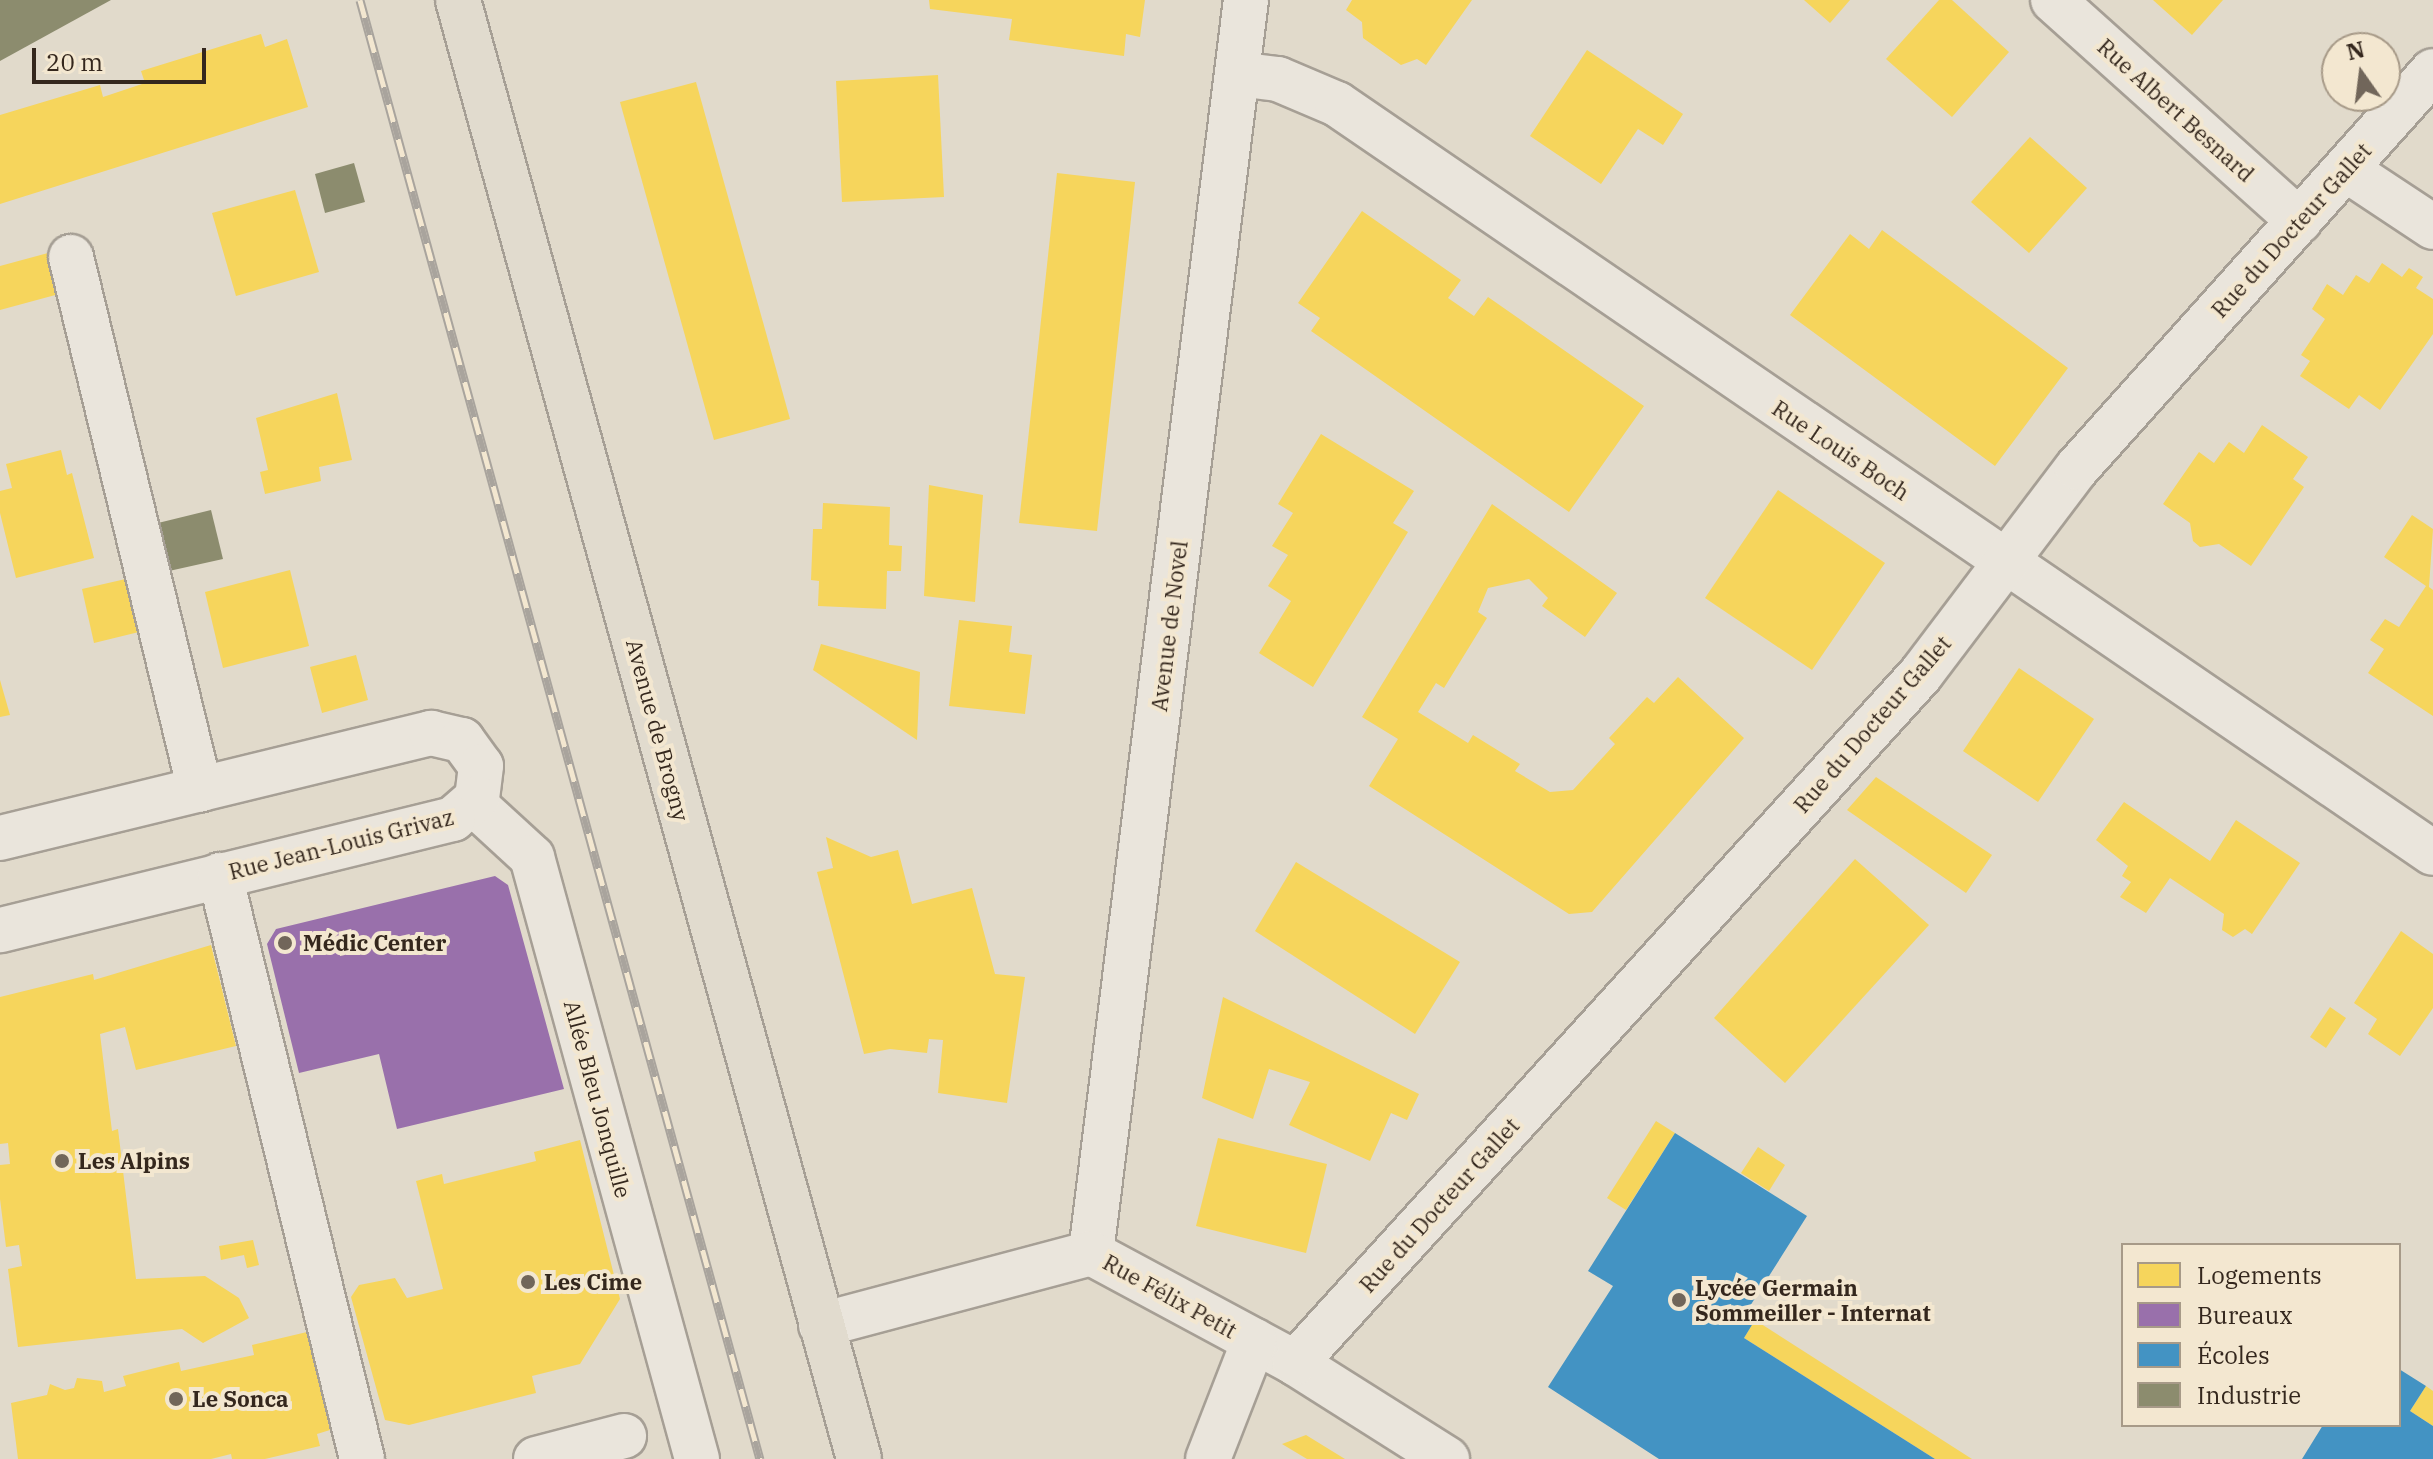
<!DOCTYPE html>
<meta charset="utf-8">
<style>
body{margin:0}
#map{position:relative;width:2433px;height:1459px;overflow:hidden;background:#e1dacb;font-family:"IBM Plex Serif",serif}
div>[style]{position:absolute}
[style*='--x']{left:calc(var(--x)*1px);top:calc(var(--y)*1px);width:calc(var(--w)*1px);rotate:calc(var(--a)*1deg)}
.homes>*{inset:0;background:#f6d55c}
.offices>*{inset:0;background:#9970ab}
.schools>*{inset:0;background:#4393c3}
.industry>*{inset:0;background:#8c8c6e}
.roads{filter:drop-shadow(2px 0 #a69f95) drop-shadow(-2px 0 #a69f95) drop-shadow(0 2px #a69f95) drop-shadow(0 -2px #a69f95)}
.minor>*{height:44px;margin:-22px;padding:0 22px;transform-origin:22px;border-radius:22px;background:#eae5dc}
.major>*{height:44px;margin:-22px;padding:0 22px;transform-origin:22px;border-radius:22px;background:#e1dbce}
.rail>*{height:9px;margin-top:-4.5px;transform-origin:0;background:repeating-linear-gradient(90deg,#f3e7d0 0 18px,#a9a49d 0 36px);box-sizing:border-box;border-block:2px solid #a9a49d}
.dots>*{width:22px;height:22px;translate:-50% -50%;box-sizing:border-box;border:4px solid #f3e7d0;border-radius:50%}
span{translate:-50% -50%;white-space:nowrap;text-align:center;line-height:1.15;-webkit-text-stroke:8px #f3e7d0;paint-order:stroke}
.street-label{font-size:22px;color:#34271d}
.poi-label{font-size:22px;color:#34271d;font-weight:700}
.left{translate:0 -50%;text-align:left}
.legend{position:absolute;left:2121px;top:1243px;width:280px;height:184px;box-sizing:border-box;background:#f3e7d0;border:2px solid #a79a88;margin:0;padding:10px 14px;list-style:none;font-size:24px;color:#34271d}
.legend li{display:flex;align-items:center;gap:16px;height:40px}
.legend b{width:40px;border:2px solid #a79a88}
.north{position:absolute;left:2321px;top:32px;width:80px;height:80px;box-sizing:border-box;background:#f3e7d0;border:2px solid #a79a88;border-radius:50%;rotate:346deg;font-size:22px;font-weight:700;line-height:32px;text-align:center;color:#34271d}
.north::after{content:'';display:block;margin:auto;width:28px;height:36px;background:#71665a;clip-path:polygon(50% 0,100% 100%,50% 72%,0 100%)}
.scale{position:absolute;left:32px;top:48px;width:174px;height:36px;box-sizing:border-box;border:4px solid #34271d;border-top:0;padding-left:10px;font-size:24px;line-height:28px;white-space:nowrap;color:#34271d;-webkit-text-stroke:6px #f3e7d0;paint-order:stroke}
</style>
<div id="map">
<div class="homes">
<i style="clip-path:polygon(929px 0,1145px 0,1140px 37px,1126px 34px,1124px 56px,1009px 40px,1012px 19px,930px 9px)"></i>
<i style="clip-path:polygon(1352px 0,1472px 0,1426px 65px,1417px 59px,1401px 65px,1363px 38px,1362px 22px,1346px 10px)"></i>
<i style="clip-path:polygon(1804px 0,1850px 0,1830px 23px)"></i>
<i style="clip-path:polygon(1939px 0,1952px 0,2009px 52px,1952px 117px,1886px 59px)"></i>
<i style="clip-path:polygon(2153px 0,2223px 0,2192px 35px)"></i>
<i style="clip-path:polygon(261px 34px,265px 47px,287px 39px,308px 107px,0 204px,0 115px,100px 85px,103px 97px,145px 83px,141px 71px)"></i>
<i style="clip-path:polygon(1587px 50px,1683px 114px,1663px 145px,1638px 129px,1601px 184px,1530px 136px)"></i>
<i style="clip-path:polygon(938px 75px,944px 197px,842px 202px,836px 81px)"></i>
<i style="clip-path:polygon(696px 82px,790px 419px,714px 440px,620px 102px)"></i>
<i style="clip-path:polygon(2030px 137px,2087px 188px,2029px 253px,1971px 202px)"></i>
<i style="clip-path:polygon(1057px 173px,1135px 182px,1097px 531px,1019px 523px)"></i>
<i style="clip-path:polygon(295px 190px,319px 272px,236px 296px,212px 213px)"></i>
<i style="clip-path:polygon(1362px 211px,1461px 280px,1448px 298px,1474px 316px,1488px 297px,1644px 406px,1569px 512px,1311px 331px,1320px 318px,1298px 303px)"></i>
<i style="clip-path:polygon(1882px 230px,2068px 368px,1995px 466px,1790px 315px,1850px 234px,1869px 249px)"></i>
<i style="clip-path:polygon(48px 253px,59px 294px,0 310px,0 266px)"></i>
<i style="clip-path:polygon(2382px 263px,2402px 277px,2409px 268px,2423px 277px,2416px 288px,2433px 299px,2433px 334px,2380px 410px,2359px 395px,2349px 409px,2300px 376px,2310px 361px,2301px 355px,2325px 319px,2312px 309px,2327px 284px,2343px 295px,2356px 275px,2369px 283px)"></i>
<i style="clip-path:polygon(337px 393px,352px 460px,319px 467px,321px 481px,265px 494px,260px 472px,268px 470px,256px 418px)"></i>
<i style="clip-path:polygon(2262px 425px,2308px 457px,2293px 479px,2304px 487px,2251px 566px,2219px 544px,2200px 547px,2193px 541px,2190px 523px,2163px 504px,2199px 452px,2214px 463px,2229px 442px,2244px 453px)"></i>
<i style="clip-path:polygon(1321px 434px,1414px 491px,1393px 523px,1408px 532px,1313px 687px,1259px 653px,1291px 601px,1268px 586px,1288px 555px,1272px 546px,1293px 513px,1278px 504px)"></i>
<i style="clip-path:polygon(61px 450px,67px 475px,72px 473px,94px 558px,16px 578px,0 513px,0 491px,12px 488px,6px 464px)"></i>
<i style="clip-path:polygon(929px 485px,983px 495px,975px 602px,924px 596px)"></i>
<i style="clip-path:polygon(1778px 490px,1885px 563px,1812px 670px,1705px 598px)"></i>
<i style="clip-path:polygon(823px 503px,890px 507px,889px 545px,902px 546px,901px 571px,887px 571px,886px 609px,818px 606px,819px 581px,811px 580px,813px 529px,822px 529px)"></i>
<i style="clip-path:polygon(1492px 504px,1617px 593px,1585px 637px,1542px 606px,1548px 598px,1529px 579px,1488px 588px,1478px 612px,1487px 618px,1444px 688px,1436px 683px,1418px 712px,1468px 743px,1473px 735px,1520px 764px,1515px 771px,1550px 792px,1573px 790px,1615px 744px,1609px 738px,1647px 697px,1654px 703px,1678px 677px,1744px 738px,1592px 912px,1569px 914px,1369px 786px,1398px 739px,1362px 717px)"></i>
<i style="clip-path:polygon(2412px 515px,2433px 529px,2429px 587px,2433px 590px,2433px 716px,2368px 673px,2384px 649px,2370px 640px,2385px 619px,2399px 627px,2426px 586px,2384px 557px)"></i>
<i style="clip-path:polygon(290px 570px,309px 646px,223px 668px,205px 592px)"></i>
<i style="clip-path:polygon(130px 578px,143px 631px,94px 643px,82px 589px)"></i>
<i style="clip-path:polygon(959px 620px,1012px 626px,1009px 652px,1032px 655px,1025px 714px,949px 706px)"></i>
<i style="clip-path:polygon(821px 644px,920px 672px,917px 740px,813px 670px)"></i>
<i style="clip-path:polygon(356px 655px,368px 700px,322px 713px,310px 667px)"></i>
<i style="clip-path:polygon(2019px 668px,2094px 719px,2038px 802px,1963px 751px)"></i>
<i style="clip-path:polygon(0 680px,10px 715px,0 717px)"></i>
<i style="clip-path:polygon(1876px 777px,1992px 855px,1966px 893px,1847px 810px)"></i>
<i style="clip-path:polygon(2124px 802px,2210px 861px,2236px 820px,2300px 863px,2252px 934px,2245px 929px,2233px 937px,2222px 930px,2224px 914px,2170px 878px,2146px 913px,2120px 897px,2131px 882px,2122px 876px,2128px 866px,2096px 840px)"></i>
<i style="clip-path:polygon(826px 837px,871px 857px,898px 850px,912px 904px,972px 888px,995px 974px,1025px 977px,1007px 1103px,938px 1093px,943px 1040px,929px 1039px,927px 1053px,890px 1049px,864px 1054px,817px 872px,833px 868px)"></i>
<i style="clip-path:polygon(1855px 859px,1929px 925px,1785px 1083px,1714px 1018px)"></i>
<i style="clip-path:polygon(1296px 862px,1460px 962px,1415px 1034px,1255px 931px)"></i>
<i style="clip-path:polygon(2401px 931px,2433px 954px,2433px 1008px,2400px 1056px,2368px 1034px,2377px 1019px,2354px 1003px)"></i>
<i style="clip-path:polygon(211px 945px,236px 1046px,136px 1070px,125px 1027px,100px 1034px,112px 1131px,118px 1129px,136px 1279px,205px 1276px,239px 1298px,249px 1318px,203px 1343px,182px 1329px,18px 1347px,8px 1269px,22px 1266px,19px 1245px,6px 1247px,0 1199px,0 1165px,10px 1164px,8px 1143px,0 1144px,0 997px,93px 974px,94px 980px)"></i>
<i style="clip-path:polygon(1223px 997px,1419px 1094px,1407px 1120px,1391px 1113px,1370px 1161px,1289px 1125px,1310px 1082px,1269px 1069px,1253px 1119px,1202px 1098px)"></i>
<i style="clip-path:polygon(2330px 1007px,2346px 1018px,2326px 1048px,2310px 1037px)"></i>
<i style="clip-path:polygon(1656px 1121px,1675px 1133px,1626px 1210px,1607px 1198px)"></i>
<i style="clip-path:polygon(1218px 1138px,1327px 1164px,1306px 1253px,1196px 1226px)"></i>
<i style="clip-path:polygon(580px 1140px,620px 1299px,580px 1364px,532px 1376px,536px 1393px,409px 1425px,385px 1420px,351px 1297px,359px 1285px,395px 1278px,407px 1298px,443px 1289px,416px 1181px,442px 1174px,444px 1184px,536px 1161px,534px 1152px)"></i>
<i style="clip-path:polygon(1758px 1147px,1785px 1165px,1769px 1191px,1741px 1173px)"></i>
<i style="clip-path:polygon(253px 1240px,259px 1265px,247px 1268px,244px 1255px,221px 1260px,219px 1246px)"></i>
<i style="clip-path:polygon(1755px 1320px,1972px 1459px,1935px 1459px,1744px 1338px)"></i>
<i style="clip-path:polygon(307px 1332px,330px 1430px,317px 1434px,320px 1446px,265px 1459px,232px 1459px,231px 1454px,211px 1459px,18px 1459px,11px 1403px,47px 1395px,50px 1384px,65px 1390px,74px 1388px,77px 1378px,102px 1381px,104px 1392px,126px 1386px,123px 1376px,179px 1362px,181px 1371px,254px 1355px,252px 1345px)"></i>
<i style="clip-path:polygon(2426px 1386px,2433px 1391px,2433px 1426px,2410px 1411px)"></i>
<i style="clip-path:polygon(1306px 1435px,1345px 1459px,1307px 1459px,1282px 1444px)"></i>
</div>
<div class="offices">
<i style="clip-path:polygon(495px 876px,508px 885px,564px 1089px,397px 1129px,379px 1054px,299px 1073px,267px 944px,276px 929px)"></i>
</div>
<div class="schools">
<i style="clip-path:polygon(1675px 1133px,1807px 1216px,1745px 1314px,1755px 1320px,1744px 1338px,1935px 1459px,1659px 1459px,1548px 1387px,1613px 1286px,1588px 1271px)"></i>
<i style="clip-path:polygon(2399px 1369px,2426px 1386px,2410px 1411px,2433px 1426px,2433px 1459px,2302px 1459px,2323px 1425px,2399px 1425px)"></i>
</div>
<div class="industry">
<i style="clip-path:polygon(0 0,111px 0,0 61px)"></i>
<i style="clip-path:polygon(354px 163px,365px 202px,325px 213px,315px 174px)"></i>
<i style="clip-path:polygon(211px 510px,223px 559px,169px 571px,158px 523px)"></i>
</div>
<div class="roads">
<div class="minor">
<i style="--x:2053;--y:0;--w:331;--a:41.9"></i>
<i style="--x:1237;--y:74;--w:41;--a:7"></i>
<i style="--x:1278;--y:79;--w:64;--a:23"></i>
<i style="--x:1337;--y:104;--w:1327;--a:34.35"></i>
<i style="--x:2347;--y:170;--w:103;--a:33.5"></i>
<i style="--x:71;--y:257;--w:548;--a:76.39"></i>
<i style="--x:473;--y:803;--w:80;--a:42.5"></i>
<i style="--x:532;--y:857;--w:624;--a:74.67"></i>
<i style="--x:0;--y:838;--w:444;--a:-13.7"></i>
<i style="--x:431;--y:733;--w:32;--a:13"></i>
<i style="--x:462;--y:740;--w:32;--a:54"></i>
<i style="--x:481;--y:766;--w:32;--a:97"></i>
<i style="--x:477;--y:798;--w:32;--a:139"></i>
<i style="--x:453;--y:819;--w:466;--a:166.2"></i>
<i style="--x:220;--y:875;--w:601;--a:76.33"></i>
<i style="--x:1091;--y:1253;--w:1263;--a:-82.95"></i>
<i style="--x:821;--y:1325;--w:279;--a:-14.9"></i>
<i style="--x:1091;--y:1253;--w:232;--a:28.3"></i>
<i style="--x:1295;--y:1363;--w:180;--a:32.3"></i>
<i style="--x:1295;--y:1363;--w:931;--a:-47.74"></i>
<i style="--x:1921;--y:674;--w:258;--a:-52.9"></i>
<i style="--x:2077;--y:468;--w:533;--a:-48.12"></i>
<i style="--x:536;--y:1459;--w:91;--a:-14.6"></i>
<i style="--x:1208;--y:1459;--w:127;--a:-68.7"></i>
</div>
<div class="major">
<i style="--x:458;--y:0;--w:1513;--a:74.63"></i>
</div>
</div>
<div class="rail">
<i style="--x:360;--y:0;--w:1513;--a:74.67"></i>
</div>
<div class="dots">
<i style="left:285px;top:943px;background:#71665a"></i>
<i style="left:62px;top:1161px;background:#71665a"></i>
<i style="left:528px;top:1282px;background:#71665a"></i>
<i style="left:1679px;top:1300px;background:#71665a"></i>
<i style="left:176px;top:1399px;background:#71665a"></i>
</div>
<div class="street-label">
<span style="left:2176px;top:110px;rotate:42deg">Rue Albert Besnard</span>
<span style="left:2291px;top:230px;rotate:-48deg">Rue du Docteur Gallet</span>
<span style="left:1841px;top:450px;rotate:34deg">Rue Louis Boch</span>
<span style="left:1169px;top:626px;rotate:-83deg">Avenue de Novel</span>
<span style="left:1872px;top:724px;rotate:-49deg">Rue du Docteur Gallet</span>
<span style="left:658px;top:730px;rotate:75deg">Avenue de Brogny</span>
<span style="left:341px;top:844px;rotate:-14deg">Rue Jean-Louis Grivaz</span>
<span style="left:598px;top:1099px;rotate:75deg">Allée Bleu Jonquille</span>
<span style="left:1439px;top:1205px;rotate:-48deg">Rue du Docteur Gallet</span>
<span style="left:1170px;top:1296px;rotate:29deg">Rue Félix Petit</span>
</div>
<div class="poi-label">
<span class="left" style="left:303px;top:943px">Médic Center</span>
<span class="left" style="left:78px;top:1161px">Les Alpins</span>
<span class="left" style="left:544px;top:1282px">Les Cime</span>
<span class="left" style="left:1695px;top:1300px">Lycée Germain<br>Sommeiller - Internat</span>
<span class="left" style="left:192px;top:1399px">Le Sonca</span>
</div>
<ul class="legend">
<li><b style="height:22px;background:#f6d55c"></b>Logements</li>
<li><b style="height:22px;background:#9970ab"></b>Bureaux</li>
<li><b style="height:22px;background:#4393c3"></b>Écoles</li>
<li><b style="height:22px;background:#8c8c6e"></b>Industrie</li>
</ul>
<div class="north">N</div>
<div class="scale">20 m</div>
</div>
